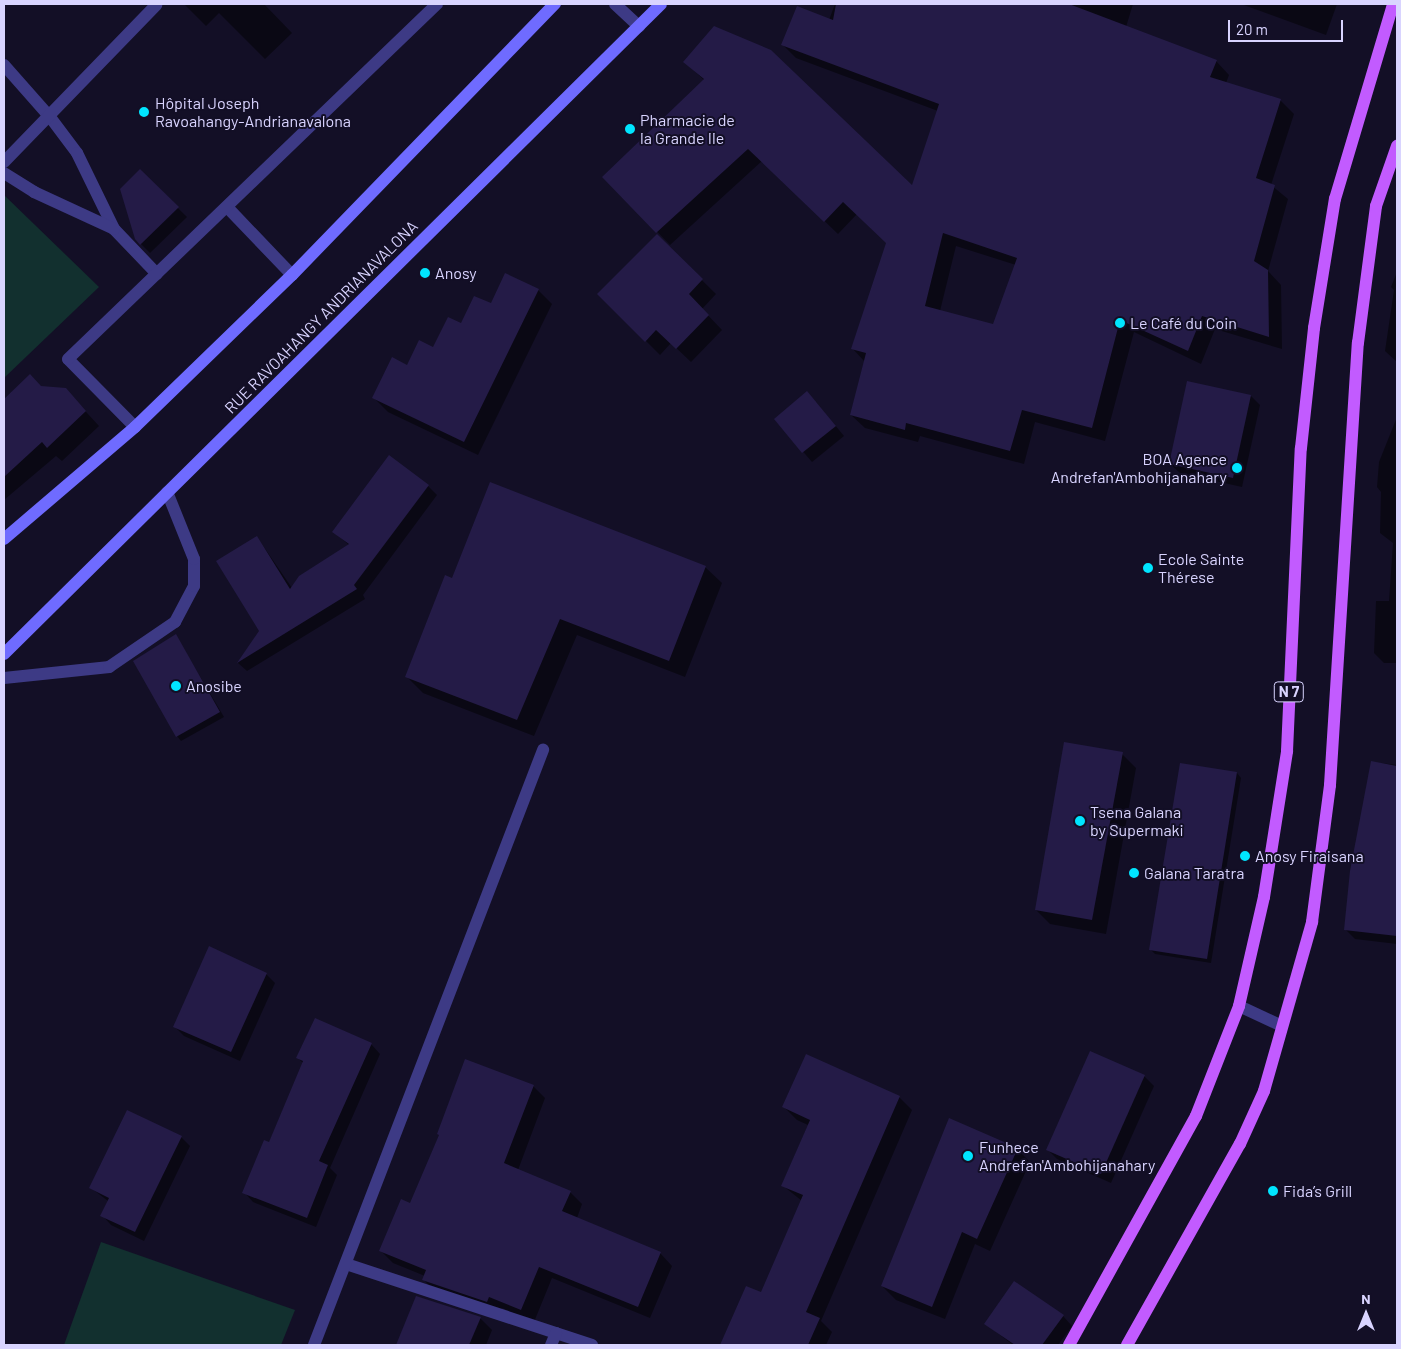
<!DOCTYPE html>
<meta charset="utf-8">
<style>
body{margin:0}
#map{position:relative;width:1401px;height:1349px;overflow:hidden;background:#130f26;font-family:Barlow,sans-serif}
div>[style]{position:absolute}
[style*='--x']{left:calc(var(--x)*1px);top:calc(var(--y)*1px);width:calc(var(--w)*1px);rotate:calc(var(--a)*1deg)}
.green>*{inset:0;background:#12302f}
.shadow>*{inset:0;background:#0007}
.building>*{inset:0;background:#241b47}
.lane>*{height:12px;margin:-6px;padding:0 6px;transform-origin:6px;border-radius:6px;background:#3d3a85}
.street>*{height:12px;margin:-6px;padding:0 6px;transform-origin:6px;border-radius:6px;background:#3d3a85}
.secondary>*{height:12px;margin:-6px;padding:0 6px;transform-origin:6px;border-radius:6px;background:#6f6bff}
.primary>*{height:12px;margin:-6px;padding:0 6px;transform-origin:6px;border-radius:6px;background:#c25bff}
.dots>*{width:14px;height:14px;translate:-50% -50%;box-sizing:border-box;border:2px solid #130f26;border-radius:50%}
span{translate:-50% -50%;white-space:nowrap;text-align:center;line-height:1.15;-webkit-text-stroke:4px #130f26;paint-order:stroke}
.shield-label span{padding:1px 4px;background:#130f26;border:1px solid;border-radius:4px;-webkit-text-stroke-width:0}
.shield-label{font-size:15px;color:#d9d4ff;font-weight:700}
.poi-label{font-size:16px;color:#d9d4ff}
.left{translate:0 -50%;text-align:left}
.right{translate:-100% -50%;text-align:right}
.street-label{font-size:16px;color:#d9d4ff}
.frame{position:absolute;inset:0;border:5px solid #d9d4ff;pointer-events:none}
.north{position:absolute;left:1341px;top:1289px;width:50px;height:50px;-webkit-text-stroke:4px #130f26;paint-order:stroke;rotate:0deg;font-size:14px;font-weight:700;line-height:20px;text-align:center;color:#d9d4ff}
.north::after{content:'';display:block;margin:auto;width:18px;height:22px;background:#d9d4ff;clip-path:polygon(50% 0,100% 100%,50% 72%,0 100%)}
.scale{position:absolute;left:1228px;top:20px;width:115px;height:22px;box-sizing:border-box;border:2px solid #d9d4ff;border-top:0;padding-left:6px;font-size:15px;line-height:18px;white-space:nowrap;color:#d9d4ff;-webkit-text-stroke:4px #130f26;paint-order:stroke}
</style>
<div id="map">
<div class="green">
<i style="clip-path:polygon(4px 195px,99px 287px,4px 378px)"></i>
<i style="clip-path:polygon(101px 1242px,295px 1310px,281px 1345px,64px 1345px)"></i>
</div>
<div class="shadow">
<i style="clip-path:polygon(184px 4px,264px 4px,292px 33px,265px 59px,219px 13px,206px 26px)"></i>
<i style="clip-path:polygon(evenodd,835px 4px,1133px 4px,1126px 27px,1216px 61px,1229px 75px,1226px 83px,1280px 100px,1294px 114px,1271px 185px,1288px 199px,1268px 271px,1281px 285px,1282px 349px,1215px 329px,1201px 364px,1134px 332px,1105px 441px,1035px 422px,1024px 464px,920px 436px,918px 442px,865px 428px,851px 415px,865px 362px,852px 348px,887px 243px,857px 214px,838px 234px,762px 161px,670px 245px,604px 177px,705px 81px,685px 62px,912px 187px,938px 111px,796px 58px,783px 45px,829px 20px,835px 4px,956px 246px,1016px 265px,993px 326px,940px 311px,956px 246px)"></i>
<i style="clip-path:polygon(1241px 4px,1337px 4px,1326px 35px)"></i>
<i style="clip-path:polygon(140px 171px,187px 217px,150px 253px,136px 239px)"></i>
<i style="clip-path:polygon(657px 236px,716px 294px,702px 309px,722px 330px,691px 362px,671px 343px,660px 355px,599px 294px)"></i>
<i style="clip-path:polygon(1397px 272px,1397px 362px,1385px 351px,1394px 290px,1391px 287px)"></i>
<i style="clip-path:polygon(538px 290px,552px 304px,478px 455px,388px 412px,374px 398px,407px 366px,491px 305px)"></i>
<i style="clip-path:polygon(30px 376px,41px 387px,65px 389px,99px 426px,62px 461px,56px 456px,4px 500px,4px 399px)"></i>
<i style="clip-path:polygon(1251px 396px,1260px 405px,1242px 487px,1180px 473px,1170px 464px)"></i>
<i style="clip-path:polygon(816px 402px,844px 436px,812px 462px,775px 419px)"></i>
<i style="clip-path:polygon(1397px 417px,1397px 663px,1384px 663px,1374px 653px,1376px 601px,1389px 601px,1393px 543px,1380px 533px,1381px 492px,1377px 487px,1379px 462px)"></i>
<i style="clip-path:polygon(428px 486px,437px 495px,363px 595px,365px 599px,247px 671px,238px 663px,261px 631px,257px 537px,292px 588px,350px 546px,334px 532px)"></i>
<i style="clip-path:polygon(705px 567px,722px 583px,685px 677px,577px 635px,534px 736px,423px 693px,406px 676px,453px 580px)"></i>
<i style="clip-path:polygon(176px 636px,224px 717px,181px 741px,177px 736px)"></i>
<i style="clip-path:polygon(1122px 754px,1136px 768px,1106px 934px,1050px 924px,1036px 910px)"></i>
<i style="clip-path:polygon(1372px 762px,1397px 765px,1397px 944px,1355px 939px,1346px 930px)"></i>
<i style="clip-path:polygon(1181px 764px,1237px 773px,1241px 778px,1211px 963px,1155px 954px,1151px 950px)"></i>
<i style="clip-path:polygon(266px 974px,275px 983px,240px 1061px,184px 1036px,175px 1027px)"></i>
<i style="clip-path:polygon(371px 1044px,380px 1054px,330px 1168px,337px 1175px,316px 1227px,253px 1202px,244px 1192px,269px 1143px,303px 1063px,298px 1058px)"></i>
<i style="clip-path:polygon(1091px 1053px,1144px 1076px,1154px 1086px,1111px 1183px,1057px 1159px,1048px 1150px)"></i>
<i style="clip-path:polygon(533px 1086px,545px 1098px,518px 1170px,570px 1192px,582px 1204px,577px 1218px,660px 1253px,672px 1266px,650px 1318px,552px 1278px,534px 1322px,502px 1308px,499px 1313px,436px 1293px,424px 1280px,425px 1276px,393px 1263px,380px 1250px,411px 1205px)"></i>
<i style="clip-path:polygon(899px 1097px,912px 1110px,821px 1321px,832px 1332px,826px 1345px,730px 1345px,724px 1340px,762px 1294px,802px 1201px,782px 1185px,808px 1125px,797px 1120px,784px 1107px)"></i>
<i style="clip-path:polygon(181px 1137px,190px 1146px,144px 1241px,111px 1225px,102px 1215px,108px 1201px,91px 1188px)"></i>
<i style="clip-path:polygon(1017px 1149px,1030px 1162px,990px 1251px,975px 1244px,945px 1319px,896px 1300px,882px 1286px)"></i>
<i style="clip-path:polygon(417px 1297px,480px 1318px,492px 1330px,486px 1345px,397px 1345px)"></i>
<i style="clip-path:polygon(1063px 1316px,1072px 1326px,1058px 1345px,1013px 1345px,986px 1324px)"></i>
</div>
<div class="building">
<i style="clip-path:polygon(evenodd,836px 4px,1069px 4px,1217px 60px,1210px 77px,1281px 99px,1256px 178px,1275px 185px,1254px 261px,1268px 270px,1269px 337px,1202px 316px,1188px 351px,1120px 320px,1092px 428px,1022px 410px,1010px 451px,906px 423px,905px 430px,850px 415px,866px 353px,851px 349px,886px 243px,843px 202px,824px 222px,748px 149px,656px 233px,602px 177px,704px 79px,683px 62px,714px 26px,771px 50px,912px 185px,939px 104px,781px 45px,797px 6px,833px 20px,836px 4px,943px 233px,1017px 258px,993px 324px,925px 306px,943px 233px)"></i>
<i style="clip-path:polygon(140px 169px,179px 207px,140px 245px,135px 239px,120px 189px)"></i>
<i style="clip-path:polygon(657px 234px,703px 279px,689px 294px,709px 315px,676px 349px,656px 330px,645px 342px,597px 294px)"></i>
<i style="clip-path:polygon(505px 273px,539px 289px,464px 442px,372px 398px,392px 357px,407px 365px,419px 340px,433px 347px,448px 317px,461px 323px,474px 296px,491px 303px)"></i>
<i style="clip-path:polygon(30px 374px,41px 386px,66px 388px,86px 411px,47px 448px,42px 442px,4px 477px,4px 399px)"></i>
<i style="clip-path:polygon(1187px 381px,1251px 395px,1233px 478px,1169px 464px)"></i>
<i style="clip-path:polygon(807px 391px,836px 426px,802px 453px,774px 419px)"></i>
<i style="clip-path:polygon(389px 455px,429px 485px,354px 585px,357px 589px,237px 663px,259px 631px,216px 561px,257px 536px,290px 589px,299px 576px,349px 544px,332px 532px)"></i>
<i style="clip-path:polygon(490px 482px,706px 566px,669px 661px,560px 619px,517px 720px,405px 677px,445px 575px,452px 578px)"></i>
<i style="clip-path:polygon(176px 634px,220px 712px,176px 737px,133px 661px)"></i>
<i style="clip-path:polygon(1064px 742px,1123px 752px,1092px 920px,1035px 910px)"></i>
<i style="clip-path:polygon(1371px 761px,1397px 766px,1397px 936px,1344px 930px,1350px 871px)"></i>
<i style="clip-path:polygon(1180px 763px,1237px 772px,1207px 959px,1149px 950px)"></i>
<i style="clip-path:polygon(209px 946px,267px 973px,231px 1052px,173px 1027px)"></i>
<i style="clip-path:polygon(315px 1018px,372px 1043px,319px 1161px,328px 1165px,307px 1218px,242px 1193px,264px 1140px,269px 1142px,303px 1061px,296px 1058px)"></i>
<i style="clip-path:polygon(1090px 1051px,1145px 1075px,1101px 1174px,1046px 1150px)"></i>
<i style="clip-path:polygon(806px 1054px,900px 1096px,806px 1312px,820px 1318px,808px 1345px,720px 1345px,746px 1286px,761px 1292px,803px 1195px,781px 1186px,810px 1120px,782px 1107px)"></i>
<i style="clip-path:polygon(465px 1059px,534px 1085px,504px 1163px,571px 1191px,562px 1211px,661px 1252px,638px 1307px,539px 1267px,521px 1310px,489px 1297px,487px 1302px,422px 1280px,426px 1270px,379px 1251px,401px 1199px,410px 1203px,439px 1135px,437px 1134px)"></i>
<i style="clip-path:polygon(127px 1110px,182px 1136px,135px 1232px,100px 1216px,109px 1198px,89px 1188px)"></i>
<i style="clip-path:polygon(949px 1118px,1018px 1148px,977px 1239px,962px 1232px,932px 1307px,881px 1286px)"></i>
<i style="clip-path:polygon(1014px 1281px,1064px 1315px,1042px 1345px,1015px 1345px,984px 1324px)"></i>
<i style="clip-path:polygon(416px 1296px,481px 1317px,469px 1345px,396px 1345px)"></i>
</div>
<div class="lane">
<i style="--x:4;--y:65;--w:69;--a:48.5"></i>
<i style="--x:50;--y:117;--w:45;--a:53.1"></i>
<i style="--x:77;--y:153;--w:85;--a:64"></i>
<i style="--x:114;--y:229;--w:62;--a:46.3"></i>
<i style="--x:4;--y:162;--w:219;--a:-45.9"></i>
<i style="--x:4;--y:173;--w:36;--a:32"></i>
<i style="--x:34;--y:192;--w:88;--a:24.8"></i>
<i style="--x:227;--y:207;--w:94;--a:46.3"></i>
<i style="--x:135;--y:427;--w:95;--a:-134.6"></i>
<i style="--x:68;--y:359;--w:512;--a:-43.89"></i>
<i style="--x:4;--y:678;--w:106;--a:-6"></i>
<i style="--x:109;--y:667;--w:80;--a:-34.3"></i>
<i style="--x:175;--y:622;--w:41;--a:-62.2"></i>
<i style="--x:194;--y:586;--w:27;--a:-90"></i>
<i style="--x:194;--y:559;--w:72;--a:-111.9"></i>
</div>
<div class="street">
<i style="--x:615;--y:4;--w:33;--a:43"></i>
<i style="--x:1239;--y:1006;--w:47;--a:24.9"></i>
<i style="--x:346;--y:1264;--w:259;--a:18.2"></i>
<i style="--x:314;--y:1345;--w:638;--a:-68.95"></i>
<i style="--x:551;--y:1345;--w:13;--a:-67"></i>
</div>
<div class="secondary">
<i style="--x:4;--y:539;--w:172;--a:-40.5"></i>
<i style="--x:135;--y:427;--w:219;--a:-44.1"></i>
<i style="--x:292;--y:275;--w:378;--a:-45.9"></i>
<i style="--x:4;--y:654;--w:924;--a:-44.69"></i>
</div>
<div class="primary">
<i style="--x:1069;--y:1345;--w:262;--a:-61"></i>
<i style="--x:1196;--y:1116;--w:118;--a:-68.6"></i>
<i style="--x:1239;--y:1006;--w:112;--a:-77.1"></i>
<i style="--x:1264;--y:897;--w:148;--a:-81"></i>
<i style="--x:1287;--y:751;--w:303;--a:-87.4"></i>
<i style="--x:1301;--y:448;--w:121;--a:-83.8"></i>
<i style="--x:1314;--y:328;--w:131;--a:-80.8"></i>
<i style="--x:1335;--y:199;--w:203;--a:-73.4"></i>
<i style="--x:1127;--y:1345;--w:231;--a:-60.7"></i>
<i style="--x:1240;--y:1144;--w:58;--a:-65.6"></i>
<i style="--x:1264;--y:1091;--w:176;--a:-74.1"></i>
<i style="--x:1312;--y:922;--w:138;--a:-82.5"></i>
<i style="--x:1330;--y:785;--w:443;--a:-86.4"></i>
<i style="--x:1358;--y:343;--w:138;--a:-82.5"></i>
<i style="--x:1376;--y:206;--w:64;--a:-70.7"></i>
</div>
<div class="dots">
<i style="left:144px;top:112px;background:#00e5ff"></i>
<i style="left:630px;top:129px;background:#00e5ff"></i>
<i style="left:425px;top:273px;background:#00e5ff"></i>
<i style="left:1120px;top:323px;background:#00e5ff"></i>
<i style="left:1237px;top:468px;background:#00e5ff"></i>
<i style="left:1148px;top:568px;background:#00e5ff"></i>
<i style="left:176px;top:686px;background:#00e5ff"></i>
<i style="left:1080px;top:821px;background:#00e5ff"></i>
<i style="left:1245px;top:856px;background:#00e5ff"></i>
<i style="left:1134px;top:873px;background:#00e5ff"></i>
<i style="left:968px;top:1156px;background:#00e5ff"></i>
<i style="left:1273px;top:1191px;background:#00e5ff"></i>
</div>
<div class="shield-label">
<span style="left:1289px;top:692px">N 7</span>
</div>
<div class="poi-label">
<span class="left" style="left:155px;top:112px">Hôpital Joseph<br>Ravoahangy-Andrianavalona</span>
<span class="left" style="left:640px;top:129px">Pharmacie de<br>la Grande Ile</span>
<span class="left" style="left:435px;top:273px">Anosy</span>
<span class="left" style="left:1130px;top:323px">Le Café du Coin</span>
<span class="right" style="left:1227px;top:468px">BOA Agence<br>Andrefan'Ambohijanahary</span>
<span class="left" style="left:1158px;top:568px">Ecole Sainte<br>Thérese</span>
<span class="left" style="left:186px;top:686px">Anosibe</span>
<span class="left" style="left:1090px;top:821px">Tsena Galana<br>by Supermaki</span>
<span class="left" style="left:1255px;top:856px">Anosy Firaisana</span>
<span class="left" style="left:1144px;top:873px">Galana Taratra</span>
<span class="left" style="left:979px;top:1156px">Funhece<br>Andrefan'Ambohijanahary</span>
<span class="left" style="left:1283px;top:1191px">Fida’s Grill</span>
</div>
<div class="street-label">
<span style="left:321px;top:317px;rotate:-45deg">RUE RAVOAHANGY ANDRIANAVALONA</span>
</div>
<div class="frame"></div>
<div class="north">N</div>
<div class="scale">20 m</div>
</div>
